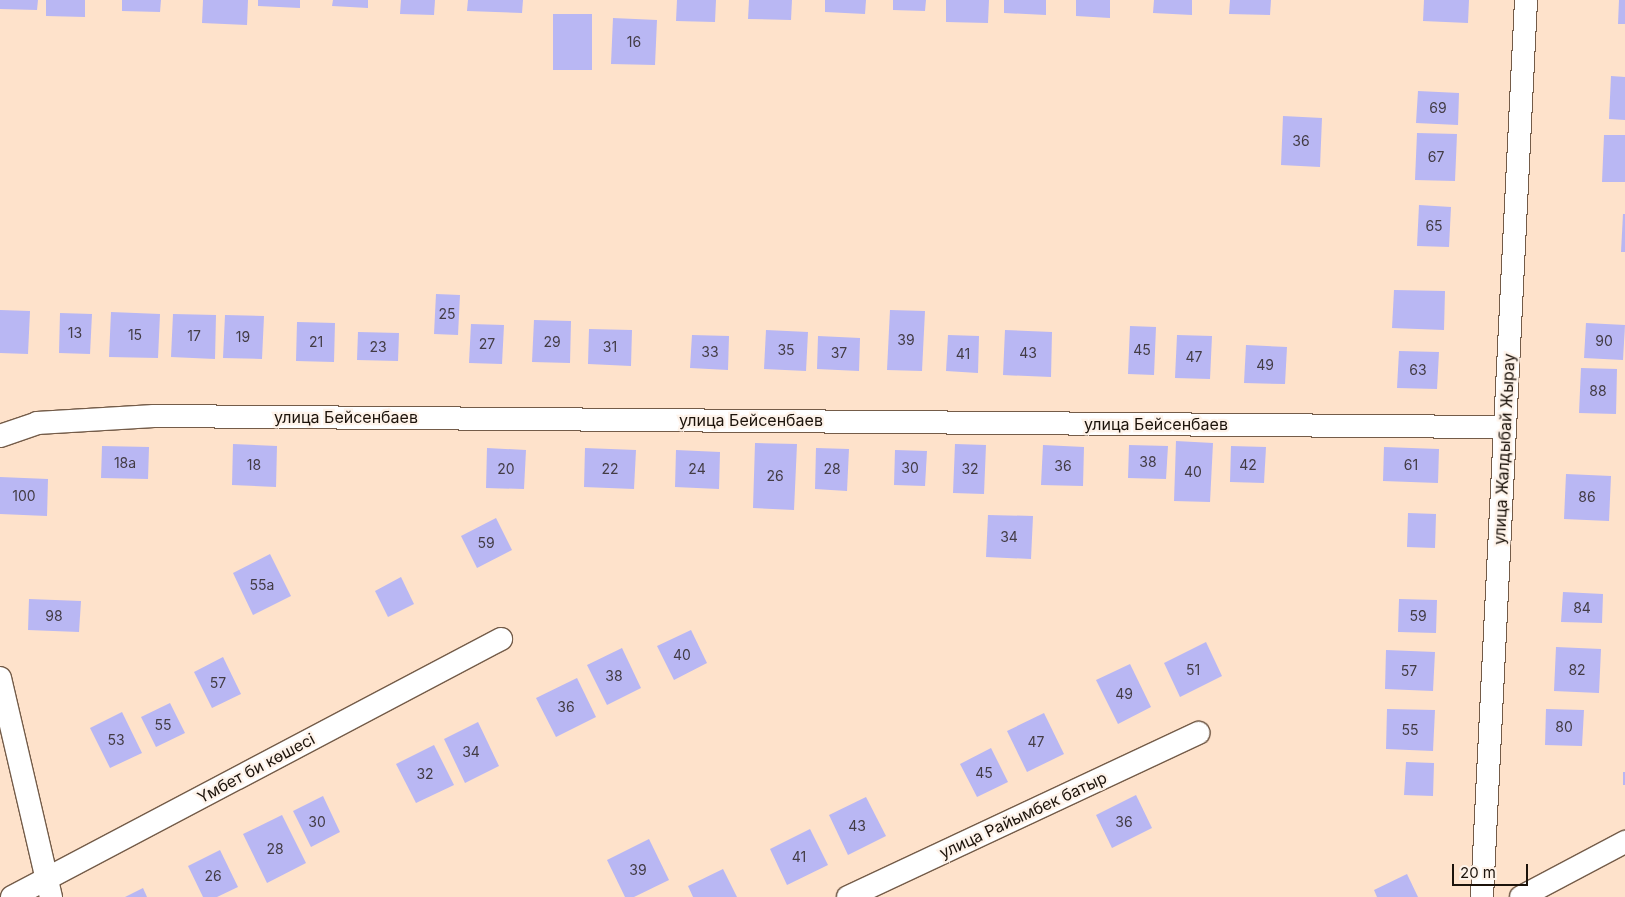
<!DOCTYPE html>
<meta charset="utf-8">
<style>
body{margin:0}
#map{position:relative;width:1625px;height:897px;overflow:hidden;background:#fee2cb;font-family:Inter,sans-serif}
div>[style]{position:absolute}
[style*='--x']{left:calc(var(--x)*1px);top:calc(var(--y)*1px);width:calc(var(--w)*1px);rotate:calc(var(--a)*1deg)}
.building>*{inset:0;background:#b9b7f3}
.roads{filter:drop-shadow(1px 0 #745c49) drop-shadow(-1px 0 #745c49) drop-shadow(0 1px #745c49) drop-shadow(0 -1px #745c49)}
.street>*{height:22px;margin:-11px;padding:0 11px;transform-origin:11px;border-radius:11px;background:#fff}
span{translate:-50% -50%;white-space:nowrap;text-align:center;line-height:1.15;-webkit-text-stroke:4.5px #fef3ea;paint-order:stroke}
.number-label{font-size:14px;color:#433c45}
.number-label span{-webkit-text-stroke-width:0}
.street-label{font-size:16px;color:#1c130b}
.scale{position:absolute;left:1452px;top:864px;width:76px;height:22px;box-sizing:border-box;border:2px solid #1c130b;border-top:0;padding-left:6px;font-size:15px;line-height:18px;white-space:nowrap;color:#1c130b;-webkit-text-stroke:4px #fef3ea;paint-order:stroke}
</style>
<div id="map">
<div class="building">
<i style="clip-path:polygon(0 0,38px 0,37px 10px,0 9px)"></i>
<i style="clip-path:polygon(46px 0,85px 0,85px 17px,46px 16px)"></i>
<i style="clip-path:polygon(122px 0,161px 0,160px 12px,122px 11px)"></i>
<i style="clip-path:polygon(203px 0,248px 0,247px 25px,202px 23px)"></i>
<i style="clip-path:polygon(258px 0,300px 0,300px 8px,258px 6px)"></i>
<i style="clip-path:polygon(333px 0,368px 0,368px 8px,332px 6px)"></i>
<i style="clip-path:polygon(401px 0,435px 0,434px 15px,400px 14px)"></i>
<i style="clip-path:polygon(468px 0,523px 0,522px 13px,467px 11px)"></i>
<i style="clip-path:polygon(677px 0,716px 0,715px 22px,676px 21px)"></i>
<i style="clip-path:polygon(749px 0,792px 0,791px 20px,748px 19px)"></i>
<i style="clip-path:polygon(825px 0,866px 0,865px 14px,825px 12px)"></i>
<i style="clip-path:polygon(893px 0,926px 0,925px 11px,893px 10px)"></i>
<i style="clip-path:polygon(946px 0,989px 0,988px 23px,946px 22px)"></i>
<i style="clip-path:polygon(1004px 0,1046px 0,1046px 15px,1004px 13px)"></i>
<i style="clip-path:polygon(1076px 0,1110px 0,1110px 18px,1076px 16px)"></i>
<i style="clip-path:polygon(1154px 0,1192px 0,1192px 15px,1153px 13px)"></i>
<i style="clip-path:polygon(1230px 0,1271px 0,1270px 15px,1229px 14px)"></i>
<i style="clip-path:polygon(1424px 0,1469px 0,1468px 23px,1423px 21px)"></i>
<i style="clip-path:polygon(1619px 0,1625px 0,1625px 24px,1618px 24px)"></i>
<i style="clip-path:polygon(553px 14px,592px 14px,592px 70px,553px 70px)"></i>
<i style="clip-path:polygon(613px 18px,657px 20px,655px 65px,611px 64px)"></i>
<i style="clip-path:polygon(1611px 76px,1625px 77px,1625px 120px,1609px 119px)"></i>
<i style="clip-path:polygon(1418px 91px,1459px 93px,1458px 125px,1416px 123px)"></i>
<i style="clip-path:polygon(1283px 116px,1322px 118px,1320px 167px,1281px 165px)"></i>
<i style="clip-path:polygon(1417px 133px,1457px 134px,1455px 181px,1415px 180px)"></i>
<i style="clip-path:polygon(1604px 135px,1625px 135px,1625px 182px,1602px 182px)"></i>
<i style="clip-path:polygon(1419px 205px,1451px 207px,1449px 247px,1417px 246px)"></i>
<i style="clip-path:polygon(1623px 214px,1625px 214px,1625px 252px,1621px 252px)"></i>
<i style="clip-path:polygon(1394px 290px,1445px 291px,1444px 330px,1392px 328px)"></i>
<i style="clip-path:polygon(436px 294px,460px 295px,458px 335px,434px 334px)"></i>
<i style="clip-path:polygon(0 310px,30px 311px,28px 354px,0 353px)"></i>
<i style="clip-path:polygon(890px 310px,925px 311px,922px 371px,887px 370px)"></i>
<i style="clip-path:polygon(111px 312px,160px 314px,158px 358px,109px 357px)"></i>
<i style="clip-path:polygon(60px 313px,92px 314px,90px 354px,59px 353px)"></i>
<i style="clip-path:polygon(173px 314px,216px 315px,215px 359px,171px 357px)"></i>
<i style="clip-path:polygon(225px 315px,264px 316px,262px 359px,223px 358px)"></i>
<i style="clip-path:polygon(534px 320px,571px 321px,570px 363px,532px 362px)"></i>
<i style="clip-path:polygon(297px 322px,335px 323px,334px 362px,296px 361px)"></i>
<i style="clip-path:polygon(1586px 323px,1625px 325px,1623px 360px,1584px 358px)"></i>
<i style="clip-path:polygon(471px 324px,504px 325px,502px 364px,469px 363px)"></i>
<i style="clip-path:polygon(1130px 326px,1156px 327px,1154px 375px,1128px 374px)"></i>
<i style="clip-path:polygon(589px 329px,632px 330px,631px 366px,588px 364px)"></i>
<i style="clip-path:polygon(766px 330px,808px 332px,806px 371px,764px 369px)"></i>
<i style="clip-path:polygon(1005px 330px,1052px 332px,1051px 377px,1003px 375px)"></i>
<i style="clip-path:polygon(358px 332px,399px 333px,398px 361px,357px 360px)"></i>
<i style="clip-path:polygon(692px 335px,729px 336px,728px 370px,690px 368px)"></i>
<i style="clip-path:polygon(948px 335px,979px 336px,978px 373px,946px 371px)"></i>
<i style="clip-path:polygon(1177px 335px,1212px 336px,1210px 379px,1175px 378px)"></i>
<i style="clip-path:polygon(818px 336px,860px 338px,859px 371px,817px 369px)"></i>
<i style="clip-path:polygon(1246px 345px,1287px 347px,1285px 384px,1244px 383px)"></i>
<i style="clip-path:polygon(1399px 351px,1439px 352px,1437px 389px,1397px 388px)"></i>
<i style="clip-path:polygon(1581px 368px,1617px 369px,1616px 414px,1579px 413px)"></i>
<i style="clip-path:polygon(1176px 441px,1213px 443px,1210px 502px,1174px 501px)"></i>
<i style="clip-path:polygon(755px 443px,797px 444px,794px 510px,753px 508px)"></i>
<i style="clip-path:polygon(233px 444px,277px 446px,276px 487px,232px 485px)"></i>
<i style="clip-path:polygon(955px 444px,986px 445px,984px 494px,953px 493px)"></i>
<i style="clip-path:polygon(1043px 445px,1084px 447px,1083px 486px,1041px 485px)"></i>
<i style="clip-path:polygon(1129px 445px,1168px 446px,1166px 479px,1128px 478px)"></i>
<i style="clip-path:polygon(102px 446px,149px 447px,148px 479px,101px 478px)"></i>
<i style="clip-path:polygon(1231px 446px,1266px 447px,1264px 483px,1230px 482px)"></i>
<i style="clip-path:polygon(1384px 447px,1439px 449px,1438px 483px,1383px 481px)"></i>
<i style="clip-path:polygon(487px 448px,526px 450px,524px 489px,486px 488px)"></i>
<i style="clip-path:polygon(585px 448px,636px 450px,634px 489px,584px 487px)"></i>
<i style="clip-path:polygon(816px 448px,849px 449px,847px 491px,815px 489px)"></i>
<i style="clip-path:polygon(676px 450px,720px 452px,719px 489px,675px 487px)"></i>
<i style="clip-path:polygon(895px 450px,927px 451px,925px 486px,894px 485px)"></i>
<i style="clip-path:polygon(1566px 474px,1611px 476px,1609px 521px,1564px 519px)"></i>
<i style="clip-path:polygon(0 477px,48px 479px,47px 516px,0 514px)"></i>
<i style="clip-path:polygon(1408px 513px,1436px 514px,1435px 548px,1407px 547px)"></i>
<i style="clip-path:polygon(988px 515px,1033px 516px,1031px 559px,986px 557px)"></i>
<i style="clip-path:polygon(496px 518px,512px 550px,477px 568px,461px 536px)"></i>
<i style="clip-path:polygon(270px 554px,291px 596px,253px 615px,233px 573px)"></i>
<i style="clip-path:polygon(401px 577px,414px 604px,388px 617px,375px 591px)"></i>
<i style="clip-path:polygon(1563px 592px,1603px 594px,1602px 623px,1561px 622px)"></i>
<i style="clip-path:polygon(29px 599px,81px 601px,79px 632px,28px 630px)"></i>
<i style="clip-path:polygon(1399px 599px,1437px 600px,1436px 633px,1398px 632px)"></i>
<i style="clip-path:polygon(691px 630px,707px 663px,674px 680px,657px 646px)"></i>
<i style="clip-path:polygon(1206px 642px,1222px 676px,1180px 697px,1164px 663px)"></i>
<i style="clip-path:polygon(1556px 647px,1601px 649px,1599px 693px,1554px 691px)"></i>
<i style="clip-path:polygon(622px 648px,641px 688px,607px 705px,587px 665px)"></i>
<i style="clip-path:polygon(1386px 650px,1435px 652px,1433px 691px,1385px 689px)"></i>
<i style="clip-path:polygon(223px 657px,241px 694px,212px 708px,194px 672px)"></i>
<i style="clip-path:polygon(1130px 664px,1151px 707px,1118px 724px,1096px 680px)"></i>
<i style="clip-path:polygon(577px 678px,596px 717px,556px 737px,536px 698px)"></i>
<i style="clip-path:polygon(170px 703px,185px 733px,156px 747px,141px 717px)"></i>
<i style="clip-path:polygon(1387px 709px,1435px 710px,1433px 751px,1386px 749px)"></i>
<i style="clip-path:polygon(1546px 709px,1584px 710px,1582px 746px,1545px 745px)"></i>
<i style="clip-path:polygon(122px 712px,142px 753px,110px 768px,90px 728px)"></i>
<i style="clip-path:polygon(1044px 713px,1064px 754px,1027px 772px,1007px 731px)"></i>
<i style="clip-path:polygon(478px 722px,499px 766px,465px 783px,444px 739px)"></i>
<i style="clip-path:polygon(434px 745px,454px 785px,416px 803px,396px 764px)"></i>
<i style="clip-path:polygon(991px 748px,1008px 782px,977px 797px,960px 764px)"></i>
<i style="clip-path:polygon(1406px 762px,1434px 763px,1433px 796px,1404px 795px)"></i>
<i style="clip-path:polygon(1623px 772px,1625px 772px,1625px 785px,1623px 785px)"></i>
<i style="clip-path:polygon(1136px 795px,1152px 828px,1112px 848px,1096px 815px)"></i>
<i style="clip-path:polygon(323px 796px,340px 832px,311px 847px,293px 811px)"></i>
<i style="clip-path:polygon(866px 797px,886px 836px,848px 855px,829px 815px)"></i>
<i style="clip-path:polygon(282px 815px,306px 863px,267px 883px,243px 834px)"></i>
<i style="clip-path:polygon(810px 829px,828px 865px,787px 885px,770px 849px)"></i>
<i style="clip-path:polygon(649px 839px,669px 880px,634px 897px,625px 897px,607px 860px)"></i>
<i style="clip-path:polygon(220px 850px,238px 887px,217px 897px,203px 897px,188px 866px)"></i>
<i style="clip-path:polygon(723px 869px,737px 897px,693px 897px,688px 886px)"></i>
<i style="clip-path:polygon(1407px 874px,1418px 897px,1377px 897px,1374px 890px)"></i>
<i style="clip-path:polygon(143px 888px,147px 897px,125px 897px)"></i>
</div>
<div class="roads">
<div class="street">
<i style="--x:0;--y:436;--w:39;--a:-19"></i>
<i style="--x:37;--y:423;--w:117;--a:-3.4"></i>
<i style="--x:154;--y:416;--w:1351;--a:0.47"></i>
<i style="--x:0;--y:678;--w:225;--a:76.9"></i>
<i style="--x:12;--y:897;--w:553;--a:-27.82"></i>
<i style="--x:848;--y:897;--w:387;--a:-25.1"></i>
<i style="--x:1482;--y:897;--w:898;--a:-87.19"></i>
<i style="--x:1521;--y:897;--w:118;--a:-27.9"></i>
</div>
</div>
<div class="number-label">
<span style="left:634px;top:42px">16</span>
<span style="left:1438px;top:108px">69</span>
<span style="left:1301px;top:141px">36</span>
<span style="left:1436px;top:157px">67</span>
<span style="left:1434px;top:226px">65</span>
<span style="left:447px;top:314px">25</span>
<span style="left:75px;top:333px">13</span>
<span style="left:135px;top:335px">15</span>
<span style="left:194px;top:336px">17</span>
<span style="left:243px;top:337px">19</span>
<span style="left:906px;top:340px">39</span>
<span style="left:1604px;top:341px">90</span>
<span style="left:316px;top:342px">21</span>
<span style="left:552px;top:342px">29</span>
<span style="left:487px;top:344px">27</span>
<span style="left:378px;top:347px">23</span>
<span style="left:610px;top:347px">31</span>
<span style="left:786px;top:350px">35</span>
<span style="left:1142px;top:350px">45</span>
<span style="left:710px;top:352px">33</span>
<span style="left:839px;top:353px">37</span>
<span style="left:1028px;top:353px">43</span>
<span style="left:963px;top:354px">41</span>
<span style="left:1194px;top:357px">47</span>
<span style="left:1265px;top:365px">49</span>
<span style="left:1418px;top:370px">63</span>
<span style="left:1598px;top:391px">88</span>
<span style="left:1148px;top:462px">38</span>
<span style="left:125px;top:463px">18а</span>
<span style="left:254px;top:465px">18</span>
<span style="left:1248px;top:465px">42</span>
<span style="left:1411px;top:465px">61</span>
<span style="left:1063px;top:466px">36</span>
<span style="left:910px;top:468px">30</span>
<span style="left:506px;top:469px">20</span>
<span style="left:610px;top:469px">22</span>
<span style="left:697px;top:469px">24</span>
<span style="left:832px;top:469px">28</span>
<span style="left:970px;top:469px">32</span>
<span style="left:1193px;top:472px">40</span>
<span style="left:775px;top:476px">26</span>
<span style="left:24px;top:496px">100</span>
<span style="left:1587px;top:497px">86</span>
<span style="left:1009px;top:537px">34</span>
<span style="left:486px;top:543px">59</span>
<span style="left:262px;top:585px">55а</span>
<span style="left:1582px;top:608px">84</span>
<span style="left:54px;top:616px">98</span>
<span style="left:1418px;top:616px">59</span>
<span style="left:682px;top:655px">40</span>
<span style="left:1193px;top:670px">51</span>
<span style="left:1577px;top:670px">82</span>
<span style="left:1409px;top:671px">57</span>
<span style="left:614px;top:676px">38</span>
<span style="left:218px;top:683px">57</span>
<span style="left:1124px;top:694px">49</span>
<span style="left:566px;top:707px">36</span>
<span style="left:163px;top:725px">55</span>
<span style="left:1564px;top:727px">80</span>
<span style="left:1410px;top:730px">55</span>
<span style="left:116px;top:740px">53</span>
<span style="left:1036px;top:742px">47</span>
<span style="left:471px;top:752px">34</span>
<span style="left:984px;top:773px">45</span>
<span style="left:425px;top:774px">32</span>
<span style="left:317px;top:822px">30</span>
<span style="left:1124px;top:822px">36</span>
<span style="left:857px;top:826px">43</span>
<span style="left:275px;top:849px">28</span>
<span style="left:799px;top:857px">41</span>
<span style="left:638px;top:870px">39</span>
<span style="left:213px;top:876px">26</span>
</div>
<div class="street-label">
<span style="left:346px;top:417px">улица Бейсенбаев</span>
<span style="left:751px;top:420px">улица Бейсенбаев</span>
<span style="left:1156px;top:424px">улица Бейсенбаев</span>
<span style="left:1504px;top:449px;rotate:-87deg">улица Жалдыбай Жырау</span>
<span style="left:256px;top:768px;rotate:-28deg">Үмбет би көшесі</span>
<span style="left:1023px;top:815px;rotate:-25deg">улица Райымбек батыр</span>
</div>
<div class="scale">20 m</div>
</div>
